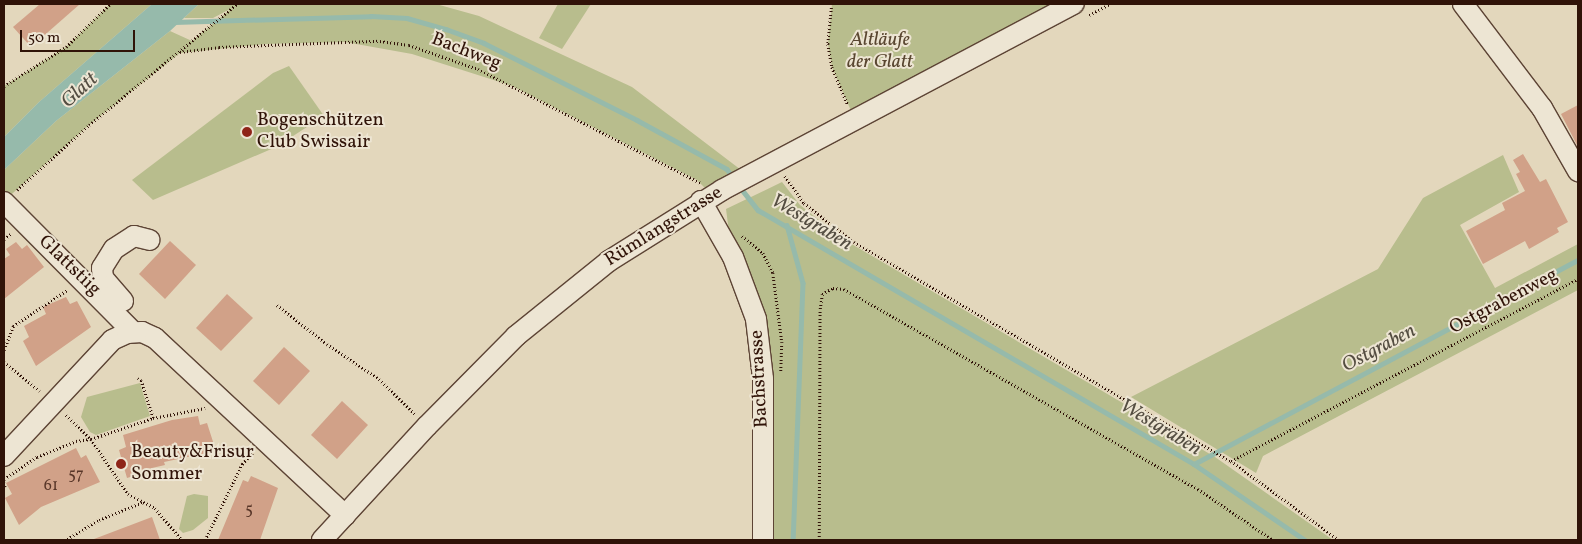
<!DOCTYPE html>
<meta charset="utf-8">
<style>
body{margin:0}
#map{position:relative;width:1582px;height:544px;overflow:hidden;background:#e3d7bc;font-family:Vollkorn,serif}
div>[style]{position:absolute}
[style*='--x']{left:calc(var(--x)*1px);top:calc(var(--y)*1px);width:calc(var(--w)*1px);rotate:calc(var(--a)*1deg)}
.green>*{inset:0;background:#b8bd8d}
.water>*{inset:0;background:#96baab}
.stream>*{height:4.5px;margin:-2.25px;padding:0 2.25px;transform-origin:2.25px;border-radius:2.25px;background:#96baab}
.building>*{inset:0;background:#d1a188}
.path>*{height:2.5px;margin-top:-1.25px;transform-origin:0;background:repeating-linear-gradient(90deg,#301308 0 1px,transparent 0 3.5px)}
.roads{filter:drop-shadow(1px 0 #5d4435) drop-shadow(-1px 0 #5d4435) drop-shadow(0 1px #5d4435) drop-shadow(0 -1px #5d4435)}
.minor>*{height:20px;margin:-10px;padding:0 10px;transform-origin:10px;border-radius:10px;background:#ede5d3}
.dots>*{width:14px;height:14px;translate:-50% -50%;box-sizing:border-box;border:2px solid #ede5d3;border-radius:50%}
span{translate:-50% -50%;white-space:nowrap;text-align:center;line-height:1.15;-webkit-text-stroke:4px #ede5d3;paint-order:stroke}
.number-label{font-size:16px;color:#583628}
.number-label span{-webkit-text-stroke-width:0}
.park-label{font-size:19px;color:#594630;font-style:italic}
.street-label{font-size:19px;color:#301308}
.poi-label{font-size:19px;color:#301308}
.left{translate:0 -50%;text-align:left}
.water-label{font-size:20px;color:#544d41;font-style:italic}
.frame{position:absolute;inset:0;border:5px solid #301308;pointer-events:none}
.scale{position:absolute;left:20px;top:30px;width:115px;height:22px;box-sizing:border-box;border:2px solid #301308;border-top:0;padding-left:6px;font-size:15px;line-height:18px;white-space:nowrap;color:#301308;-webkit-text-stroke:4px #ede5d3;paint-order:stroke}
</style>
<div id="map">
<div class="green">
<i style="clip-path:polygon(110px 4px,152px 4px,39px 102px,4px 137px,4px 86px,66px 47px)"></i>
<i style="clip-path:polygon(199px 4px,436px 4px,479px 16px,632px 87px,749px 176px,712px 195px,697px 180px,512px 86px,412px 54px,345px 42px,266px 44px,180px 53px,89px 125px,4px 201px,4px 170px,56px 121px,170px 31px,192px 41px,232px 8px,213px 18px,184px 18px)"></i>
<i style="clip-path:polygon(558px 4px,591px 4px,562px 49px,539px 38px)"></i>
<i style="clip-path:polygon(832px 4px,1074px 4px,855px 120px,832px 67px,828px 44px)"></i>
<i style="clip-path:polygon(289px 66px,324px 116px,276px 147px,153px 200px,132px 180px,273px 73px)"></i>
<i style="clip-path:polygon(1503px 155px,1519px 192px,1460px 225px,1495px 288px,1578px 244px,1578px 290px,1263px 456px,1256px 473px,1131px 397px,1378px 269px,1423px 198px)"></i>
<i style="clip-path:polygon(782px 182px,800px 205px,843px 239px,1215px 457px,1333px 540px,769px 540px,761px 311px,750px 272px,729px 232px,726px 209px)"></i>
<i style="clip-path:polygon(140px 383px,150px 416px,96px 435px,90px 432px,81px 417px,87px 397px)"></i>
<i style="clip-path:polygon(194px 494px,208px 496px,208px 518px,193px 530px,183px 533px,179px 529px,187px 496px)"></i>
</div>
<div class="water">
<i style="clip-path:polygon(152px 4px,199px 4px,170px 31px,56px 121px,4px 170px,4px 137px,39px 102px)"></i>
</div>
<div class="stream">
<i style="--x:174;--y:22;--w:197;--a:-1.7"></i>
<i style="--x:371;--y:16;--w:36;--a:3"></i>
<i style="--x:407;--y:18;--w:41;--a:15.8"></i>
<i style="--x:446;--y:29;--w:40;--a:20.2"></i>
<i style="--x:484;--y:43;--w:171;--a:26.7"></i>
<i style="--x:637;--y:120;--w:102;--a:28.6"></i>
<i style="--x:727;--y:169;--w:12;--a:55"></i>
<i style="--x:740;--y:187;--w:29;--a:52"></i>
<i style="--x:758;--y:210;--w:505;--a:30.22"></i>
<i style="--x:1194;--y:464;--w:135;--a:34.4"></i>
<i style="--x:787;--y:225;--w:60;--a:74.6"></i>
<i style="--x:803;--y:283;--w:257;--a:92.2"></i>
<i style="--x:1194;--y:464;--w:435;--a:-28"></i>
</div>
<div class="building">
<i style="clip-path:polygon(40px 4px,80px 4px,31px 47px,13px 27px)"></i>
<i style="clip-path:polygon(1578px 105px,1578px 147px,1561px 114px)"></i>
<i style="clip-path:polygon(1523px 154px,1540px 182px,1546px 179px,1568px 222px,1557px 228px,1559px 232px,1529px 249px,1525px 241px,1483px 264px,1466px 231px,1505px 210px,1502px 203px,1525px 191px,1516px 174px,1520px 172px,1513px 160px)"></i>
<i style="clip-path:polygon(170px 241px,196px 265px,165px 299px,139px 274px)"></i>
<i style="clip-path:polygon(16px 242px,22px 249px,27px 245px,44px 267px,4px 299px,4px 259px,10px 255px,6px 249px)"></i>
<i style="clip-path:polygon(227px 294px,253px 318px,221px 351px,196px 328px)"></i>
<i style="clip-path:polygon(66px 297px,70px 304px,77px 301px,91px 327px,36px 366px,23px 341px,29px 337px,24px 326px,46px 314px,43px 307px)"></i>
<i style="clip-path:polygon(284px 347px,310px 371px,279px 405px,253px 381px)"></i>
<i style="clip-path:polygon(342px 401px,368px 425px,337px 459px,311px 435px)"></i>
<i style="clip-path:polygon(198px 416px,200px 425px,207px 423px,216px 451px,164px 462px,165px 465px,139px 471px,140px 474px,127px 478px,119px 450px,126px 447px,123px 435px,172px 420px)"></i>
<i style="clip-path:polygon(76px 448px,81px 458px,86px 455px,100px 482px,41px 507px,19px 525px,5px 498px,12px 494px,6px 483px)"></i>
<i style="clip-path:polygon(251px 476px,278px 488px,260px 540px,218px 540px,243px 480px,248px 482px)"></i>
<i style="clip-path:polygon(152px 517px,160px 540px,94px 540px,94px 539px)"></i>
</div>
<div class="path">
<i style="--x:832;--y:4;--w:40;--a:95.7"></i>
<i style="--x:828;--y:44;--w:23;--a:80"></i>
<i style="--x:832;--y:67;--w:41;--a:67.2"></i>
<i style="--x:1089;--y:15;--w:24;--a:-28"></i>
<i style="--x:180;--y:52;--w:39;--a:-7"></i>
<i style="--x:219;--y:47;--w:126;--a:-2.3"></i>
<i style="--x:345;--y:42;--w:35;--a:-2"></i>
<i style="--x:380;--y:41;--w:29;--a:8"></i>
<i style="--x:409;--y:45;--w:73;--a:19.2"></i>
<i style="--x:478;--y:69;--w:250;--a:27.1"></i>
<i style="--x:4;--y:86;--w:73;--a:-32.2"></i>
<i style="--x:66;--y:47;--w:62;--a:-44.3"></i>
<i style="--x:785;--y:176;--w:33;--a:55"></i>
<i style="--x:804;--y:203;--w:63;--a:38"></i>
<i style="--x:854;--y:242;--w:436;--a:30.2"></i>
<i style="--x:1231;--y:461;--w:134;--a:36.2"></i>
<i style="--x:17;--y:190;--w:97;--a:-42.1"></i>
<i style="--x:89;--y:125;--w:191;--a:-39.3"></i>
<i style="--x:742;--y:236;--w:27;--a:39"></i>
<i style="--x:763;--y:253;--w:22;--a:63"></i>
<i style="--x:773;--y:273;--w:70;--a:82.6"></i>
<i style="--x:782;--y:342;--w:30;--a:92"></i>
<i style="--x:4;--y:239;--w:10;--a:-37"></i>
<i style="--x:277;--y:305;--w:63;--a:38"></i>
<i style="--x:327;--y:344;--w:63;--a:33.9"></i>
<i style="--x:379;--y:379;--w:50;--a:44.2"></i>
<i style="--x:4;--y:350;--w:26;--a:-69"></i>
<i style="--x:13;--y:326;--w:65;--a:-33.7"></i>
<i style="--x:4;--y:362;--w:46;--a:38.9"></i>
<i style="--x:66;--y:415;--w:35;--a:44"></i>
<i style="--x:91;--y:439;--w:65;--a:-18.7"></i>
<i style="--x:153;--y:418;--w:39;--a:-108"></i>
<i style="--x:141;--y:381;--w:4;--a:-146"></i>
<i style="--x:153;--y:418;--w:53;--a:-10.9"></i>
<i style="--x:1231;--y:461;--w:392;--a:-27.7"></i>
<i style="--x:4;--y:479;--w:40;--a:-34"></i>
<i style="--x:37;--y:457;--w:42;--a:-22.3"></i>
<i style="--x:76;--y:441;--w:15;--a:-8"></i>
<i style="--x:91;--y:439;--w:66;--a:56.1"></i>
<i style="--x:128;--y:494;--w:30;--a:27"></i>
<i style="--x:155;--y:508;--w:42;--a:49.8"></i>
<i style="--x:4;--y:483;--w:4;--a:56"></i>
<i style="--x:67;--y:539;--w:37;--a:-31"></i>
<i style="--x:99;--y:520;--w:48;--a:-22.2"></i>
<i style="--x:205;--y:540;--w:85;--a:-64"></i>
<i style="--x:242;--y:464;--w:16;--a:-47"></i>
<i style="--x:819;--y:540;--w:231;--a:-89.8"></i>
<i style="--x:820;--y:309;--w:15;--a:-82"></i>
<i style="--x:822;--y:294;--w:13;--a:-29"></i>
<i style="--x:833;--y:288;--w:11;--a:5"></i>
<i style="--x:844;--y:289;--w:407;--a:29.5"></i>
<i style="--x:1198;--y:489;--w:91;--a:34.2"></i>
</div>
<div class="roads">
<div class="minor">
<i style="--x:1463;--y:4;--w:131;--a:52.8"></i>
<i style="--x:1542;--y:108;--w:73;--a:60.3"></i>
<i style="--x:701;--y:201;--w:64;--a:60.3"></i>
<i style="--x:733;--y:257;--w:66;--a:69.6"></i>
<i style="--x:756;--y:319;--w:60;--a:83.3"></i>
<i style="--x:763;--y:379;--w:161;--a:90"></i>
<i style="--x:4;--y:202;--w:183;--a:45.2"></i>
<i style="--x:123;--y:301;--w:30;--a:-131"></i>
<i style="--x:103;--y:278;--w:10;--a:-96"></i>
<i style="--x:102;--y:268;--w:22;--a:-58"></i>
<i style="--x:114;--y:249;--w:24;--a:-33"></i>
<i style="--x:134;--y:236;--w:16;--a:14"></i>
<i style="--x:4;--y:456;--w:158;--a:-47"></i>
<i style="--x:112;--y:340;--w:17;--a:-25"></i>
<i style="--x:127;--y:333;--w:15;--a:-4"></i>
<i style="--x:142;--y:332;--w:14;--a:25"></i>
<i style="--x:155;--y:338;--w:260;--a:43"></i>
<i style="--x:322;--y:540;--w:155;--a:-47.4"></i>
<i style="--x:427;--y:426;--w:127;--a:-45.3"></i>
<i style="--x:516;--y:336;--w:119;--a:-38.9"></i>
<i style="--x:609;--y:261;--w:133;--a:-32.1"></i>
<i style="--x:722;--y:190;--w:398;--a:-27.9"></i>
</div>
</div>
<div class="dots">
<i style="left:247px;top:132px;background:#8f2418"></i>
<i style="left:121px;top:464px;background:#8f2418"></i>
</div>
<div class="number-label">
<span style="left:76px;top:475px">57</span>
<span style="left:51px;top:486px">61</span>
<span style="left:249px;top:510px">5</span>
</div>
<div class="park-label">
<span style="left:880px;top:52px">Altläufe<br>der Glatt</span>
</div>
<div class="street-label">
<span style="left:466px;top:52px;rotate:21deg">Bachweg</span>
<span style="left:664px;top:227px;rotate:-32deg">Rümlangstrasse</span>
<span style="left:69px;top:266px;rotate:44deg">Glattstiig</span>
<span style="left:1504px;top:302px;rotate:-28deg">Ostgrabenweg</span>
<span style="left:760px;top:379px;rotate:-93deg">Bachstrasse</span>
</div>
<div class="poi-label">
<span class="left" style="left:257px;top:132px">Bogenschützen<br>Club Swissair</span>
<span class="left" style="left:131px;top:464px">Beauty&amp;Frisur<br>Sommer</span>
</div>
<div class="water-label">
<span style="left:80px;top:91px;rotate:-42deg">Glatt</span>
<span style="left:811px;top:223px;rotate:31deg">Westgraben</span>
<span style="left:1379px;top:349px;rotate:-28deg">Ostgraben</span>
<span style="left:1160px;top:428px;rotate:31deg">Westgraben</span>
</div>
<div class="frame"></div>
<div class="scale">50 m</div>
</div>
